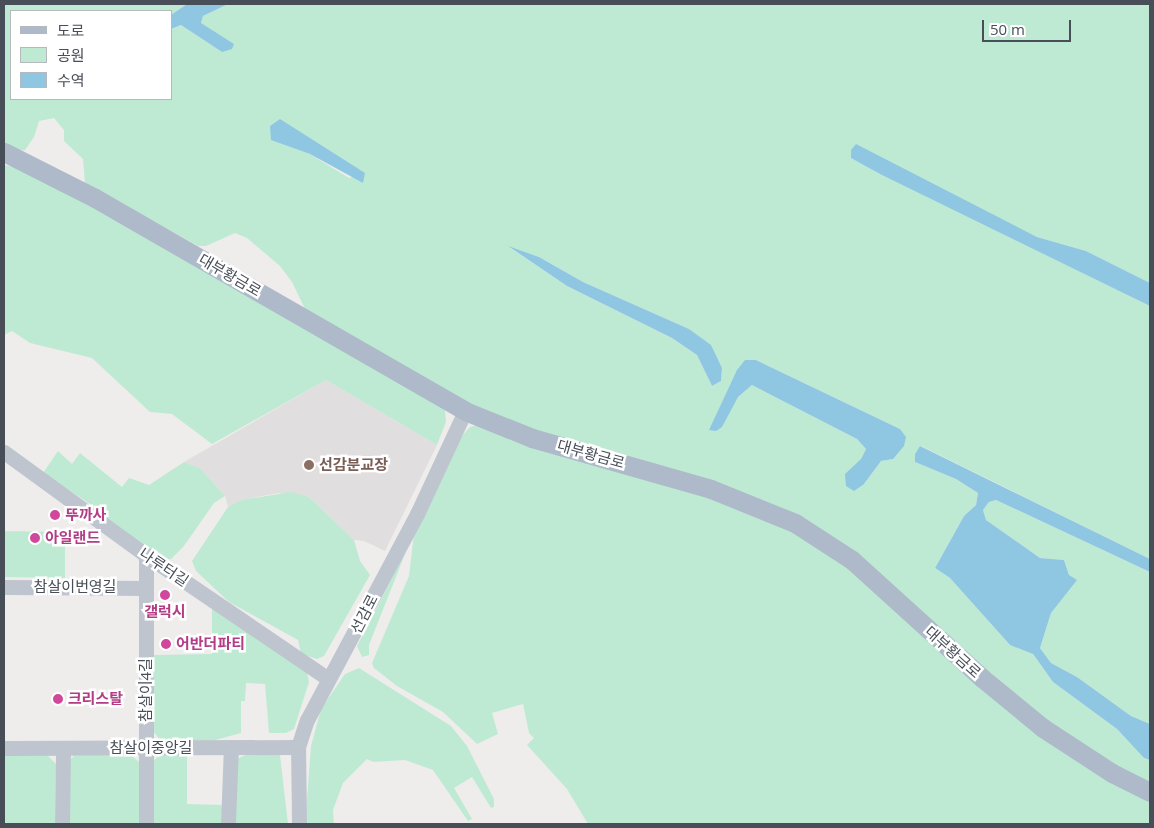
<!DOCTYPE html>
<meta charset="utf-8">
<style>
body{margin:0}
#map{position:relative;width:1154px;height:828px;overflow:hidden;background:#efedec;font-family:"Open Sans","Noto Sans KR",sans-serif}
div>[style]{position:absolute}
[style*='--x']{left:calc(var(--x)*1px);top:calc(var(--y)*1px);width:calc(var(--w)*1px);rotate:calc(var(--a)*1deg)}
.education>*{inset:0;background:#e0dede}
.green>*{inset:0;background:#beead4}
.water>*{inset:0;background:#8fc7e3}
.minor>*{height:15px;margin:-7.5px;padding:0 7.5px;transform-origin:7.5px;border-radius:7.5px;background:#bfc5ce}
.major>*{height:19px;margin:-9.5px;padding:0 9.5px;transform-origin:9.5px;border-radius:9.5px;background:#aeb9c9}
.dots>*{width:14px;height:14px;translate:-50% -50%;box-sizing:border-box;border:2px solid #fff;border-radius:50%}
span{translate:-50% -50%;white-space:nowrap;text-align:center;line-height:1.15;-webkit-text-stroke:5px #fff;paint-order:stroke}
.street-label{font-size:15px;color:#474e58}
.education-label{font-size:15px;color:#785e54;font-weight:700}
.left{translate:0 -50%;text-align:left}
.hotel-label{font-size:15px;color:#b23c85;font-weight:700}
.frame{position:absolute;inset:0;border:5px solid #474e58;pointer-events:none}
.legend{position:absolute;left:10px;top:10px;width:162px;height:90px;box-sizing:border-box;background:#fff;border:1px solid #b5b8bc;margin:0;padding:6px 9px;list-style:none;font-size:15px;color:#474e58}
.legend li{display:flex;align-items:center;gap:10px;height:25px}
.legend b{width:25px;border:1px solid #b5b8bc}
.scale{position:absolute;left:982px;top:20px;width:89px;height:22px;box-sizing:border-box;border:2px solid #474e58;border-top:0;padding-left:6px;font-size:15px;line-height:18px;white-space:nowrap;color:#474e58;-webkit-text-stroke:4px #fff;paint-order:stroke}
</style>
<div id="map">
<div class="education">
<i style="clip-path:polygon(326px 380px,437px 445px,385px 551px,364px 541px,354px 540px,309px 497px,278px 493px,241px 500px,228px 507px,225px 496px,200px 468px,184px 462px)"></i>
</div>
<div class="green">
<i style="clip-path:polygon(evenodd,4px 4px,187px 4px,171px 15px,171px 11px,11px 11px,11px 99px,171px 99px,171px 29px,181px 25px,222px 52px,215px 33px,201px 23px,203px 16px,228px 4px,1150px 4px,1150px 283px,1086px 251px,1037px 237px,851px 150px,851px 158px,1150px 306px,1150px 559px,921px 446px,915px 454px,915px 462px,956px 479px,978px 493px,976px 505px,964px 516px,935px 568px,950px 578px,1010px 645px,1032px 653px,1053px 682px,1117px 729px,1144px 758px,1150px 760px,1150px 785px,1083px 750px,1029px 710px,821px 531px,545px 436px,477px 409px,306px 311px,292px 282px,280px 266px,247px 238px,235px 233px,206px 246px,198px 246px,85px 183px,83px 159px,64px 141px,64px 130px,54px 118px,39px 121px,34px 137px,25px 150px,16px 151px,4px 146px,4px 4px,271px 139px,364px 173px,349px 178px,310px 154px,271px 139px,4px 4px,509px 247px,539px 257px,583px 282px,689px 329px,715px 357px,722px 368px,721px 381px,712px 386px,697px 355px,672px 338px,567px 286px,509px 247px,4px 4px,756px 360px,900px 429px,893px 459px,881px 461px,864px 484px,861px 459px,866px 449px,857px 439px,752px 385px,738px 397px,756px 360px)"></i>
<i style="clip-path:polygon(4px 165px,27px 170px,438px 401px,445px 410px,446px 422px,437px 445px,326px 380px,212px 444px,172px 414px,150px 412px,92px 358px,30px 343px,12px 331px,4px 335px)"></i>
<i style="clip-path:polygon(481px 424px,743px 505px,846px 561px,964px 669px,1150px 799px,1150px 824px,588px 824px,567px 789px,527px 745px,534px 738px,529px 733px,523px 704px,492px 713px,498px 734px,477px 744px,443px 712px,397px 686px,374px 668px,372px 663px,409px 576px,414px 533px,447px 460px,462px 436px,470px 427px)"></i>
<i style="clip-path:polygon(58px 451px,72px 464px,80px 453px,122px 487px,129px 478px,149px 485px,184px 462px,200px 468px,225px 496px,214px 503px,184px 546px,171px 559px,161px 561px,108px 524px,105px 514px,43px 473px)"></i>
<i style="clip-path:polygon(291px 492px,309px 497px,354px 540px,360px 561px,370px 575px,324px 656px,317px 659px,301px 654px,298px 640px,229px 602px,196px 571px,192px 561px,228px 507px,241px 500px)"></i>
<i style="clip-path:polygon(996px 500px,1150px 572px,1150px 724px,1131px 716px,1077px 677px,1051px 663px,1040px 648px,1051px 613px,1069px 575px,1064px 560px,1040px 558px,986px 520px,983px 510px,989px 502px)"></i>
<i style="clip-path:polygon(4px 531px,65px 532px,65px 578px,4px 577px)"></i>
<i style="clip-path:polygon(407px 549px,369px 645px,369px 655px,362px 657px,357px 646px)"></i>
<i style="clip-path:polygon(212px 608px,307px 672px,309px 682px,294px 729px,286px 733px,269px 733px,265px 684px,246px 683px,245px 701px,241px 701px,241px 733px,208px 742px,161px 741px,153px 731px,152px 655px,212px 654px)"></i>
<i style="clip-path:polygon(359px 668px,451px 726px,467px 746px,494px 799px,494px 807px,491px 808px,472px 777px,454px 788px,472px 819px,468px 821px,433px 770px,405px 760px,373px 762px,367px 759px,343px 783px,333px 810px,334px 824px,305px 824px,311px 746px,321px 709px,345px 674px)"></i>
<i style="clip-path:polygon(248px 754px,280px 755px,288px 824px,234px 824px,237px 759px)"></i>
<i style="clip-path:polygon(4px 755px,47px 755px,56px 764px,55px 824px,4px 824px)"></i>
<i style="clip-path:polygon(131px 755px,139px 762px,140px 824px,67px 824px,67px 762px,74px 756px)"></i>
<i style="clip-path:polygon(160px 755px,187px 755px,187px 804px,225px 805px,225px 824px,151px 824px,151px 763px)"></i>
</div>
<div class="water">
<i style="clip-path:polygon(187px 4px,228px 4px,203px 16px,201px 23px,234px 44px,232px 49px,222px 52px,181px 25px,171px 29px,171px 15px)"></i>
<i style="clip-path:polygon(280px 119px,365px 173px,363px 183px,310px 154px,271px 140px,270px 126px)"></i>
<i style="clip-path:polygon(856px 144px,1037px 237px,1086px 251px,1150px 283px,1150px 306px,882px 175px,851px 158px,851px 150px)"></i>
<i style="clip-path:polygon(508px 246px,539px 257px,583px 282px,689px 329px,711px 345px,722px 368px,721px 381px,712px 386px,697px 355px,672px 338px,567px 286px)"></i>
<i style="clip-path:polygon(745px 360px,756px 360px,900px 429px,906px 437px,904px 446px,893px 459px,881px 461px,864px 484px,854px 491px,846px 486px,845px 474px,861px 459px,866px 449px,857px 439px,752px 385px,738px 397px,722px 427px,716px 431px,709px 430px,737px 370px)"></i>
<i style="clip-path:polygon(920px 446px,1150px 559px,1150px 572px,996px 500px,989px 502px,983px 510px,986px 520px,1040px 558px,1064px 560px,1069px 575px,1077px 580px,1051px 613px,1040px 648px,1051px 663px,1077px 677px,1131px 716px,1150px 724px,1150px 760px,1144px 758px,1117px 729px,1053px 682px,1033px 654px,1010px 645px,950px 578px,935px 568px,964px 516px,976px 505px,978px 493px,956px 479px,915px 462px,915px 454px)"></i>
</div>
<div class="minor">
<i style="--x:4;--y:452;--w:175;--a:36"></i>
<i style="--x:146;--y:555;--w:219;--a:34.2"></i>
<i style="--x:4;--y:587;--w:142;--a:0.4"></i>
<i style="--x:4;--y:748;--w:294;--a:-0.2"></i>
<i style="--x:62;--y:824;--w:75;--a:-89.2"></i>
<i style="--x:146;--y:824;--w:269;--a:-90"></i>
<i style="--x:228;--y:824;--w:77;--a:-87.8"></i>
<i style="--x:299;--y:824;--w:77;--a:-90.7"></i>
<i style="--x:298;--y:747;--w:28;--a:-72"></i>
<i style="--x:307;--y:720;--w:234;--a:-61.9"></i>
<i style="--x:417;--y:514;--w:114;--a:-65"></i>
</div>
<div class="major">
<i style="--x:4;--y:152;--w:102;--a:26.8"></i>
<i style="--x:95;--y:198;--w:427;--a:29.9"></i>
<i style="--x:465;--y:411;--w:72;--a:21.9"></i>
<i style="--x:532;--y:438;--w:186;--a:15.9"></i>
<i style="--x:711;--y:489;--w:91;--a:22"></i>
<i style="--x:795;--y:523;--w:68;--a:33"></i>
<i style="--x:852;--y:560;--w:176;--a:42.2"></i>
<i style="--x:982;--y:678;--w:79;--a:39.3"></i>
<i style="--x:1043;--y:728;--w:82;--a:33.1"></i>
<i style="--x:1112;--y:773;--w:42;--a:26.6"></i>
</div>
<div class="dots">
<i style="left:309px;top:465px;background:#8d6e63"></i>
<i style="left:55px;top:515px;background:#d1479c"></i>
<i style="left:35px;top:538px;background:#d1479c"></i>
<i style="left:165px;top:595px;background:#d1479c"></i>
<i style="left:166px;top:644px;background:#d1479c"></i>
<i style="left:58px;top:699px;background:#d1479c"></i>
</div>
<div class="street-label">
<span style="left:230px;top:275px;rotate:30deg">대부황금로</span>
<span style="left:591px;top:454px;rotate:16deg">대부황금로</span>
<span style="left:164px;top:567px;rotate:34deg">나루터길</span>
<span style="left:75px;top:587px">참살이번영길</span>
<span style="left:364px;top:614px;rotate:-63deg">선감로</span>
<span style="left:953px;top:652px;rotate:42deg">대부황금로</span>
<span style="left:146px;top:690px;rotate:-90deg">참살이4길</span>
<span style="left:151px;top:748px">참살이중앙길</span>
</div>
<div class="education-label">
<span class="left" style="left:319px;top:465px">선감분교장</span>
</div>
<div class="hotel-label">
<span class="left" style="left:65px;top:515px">뚜까사</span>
<span class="left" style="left:45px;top:538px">아일랜드</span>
<span style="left:165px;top:612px">갤럭시</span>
<span class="left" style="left:176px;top:644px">어반더파티</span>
<span class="left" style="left:68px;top:699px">크리스탈</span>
</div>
<div class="frame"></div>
<ul class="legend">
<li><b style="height:6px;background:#aeb9c9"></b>도로</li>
<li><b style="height:14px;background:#beead4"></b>공원</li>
<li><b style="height:14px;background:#8fc7e3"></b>수역</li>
</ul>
<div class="scale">50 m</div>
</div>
